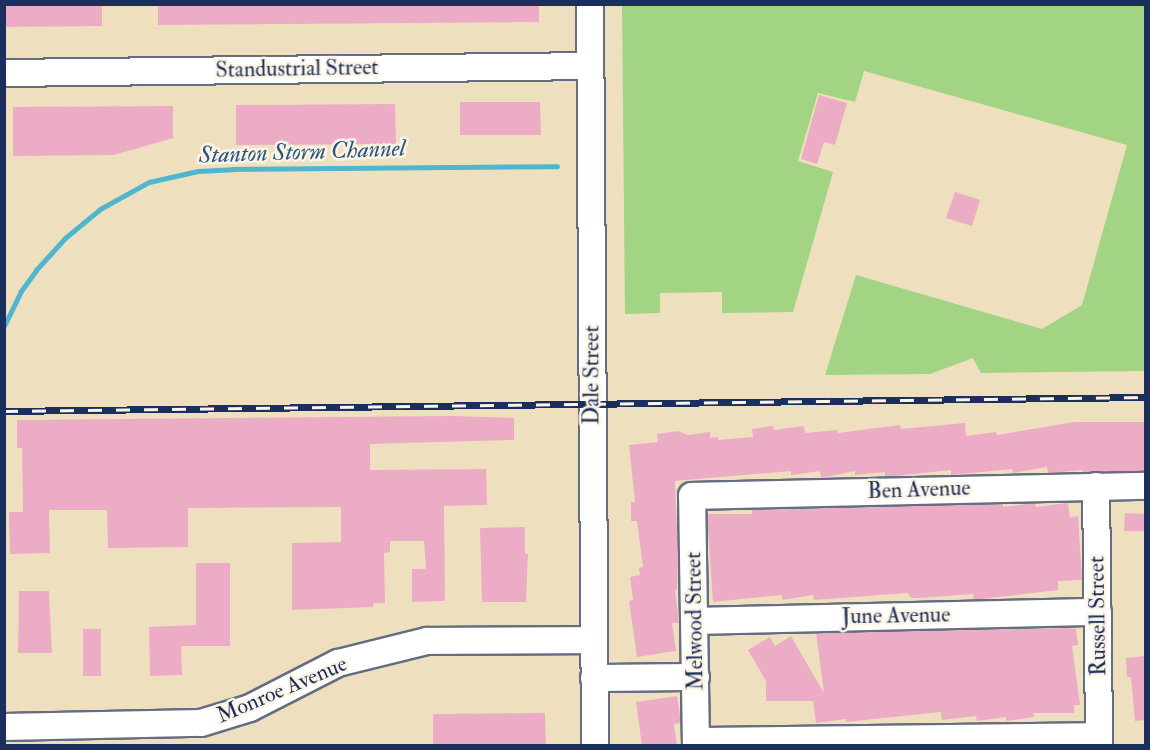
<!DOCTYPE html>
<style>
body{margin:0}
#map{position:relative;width:1150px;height:750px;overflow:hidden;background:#eee0bf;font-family:"IM FELL Double Pica",serif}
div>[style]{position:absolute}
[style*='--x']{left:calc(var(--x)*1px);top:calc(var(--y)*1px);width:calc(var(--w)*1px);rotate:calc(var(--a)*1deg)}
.green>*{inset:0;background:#a3d483}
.stream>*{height:5px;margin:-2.5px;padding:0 2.5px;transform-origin:2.5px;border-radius:2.5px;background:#50b6ce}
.building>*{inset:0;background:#edacc5}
.roads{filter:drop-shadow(2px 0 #656d80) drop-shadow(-2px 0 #656d80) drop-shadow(0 2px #656d80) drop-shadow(0 -2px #656d80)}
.minor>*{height:26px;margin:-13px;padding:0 13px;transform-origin:13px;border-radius:13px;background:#fff}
.rail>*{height:7px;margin-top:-3.5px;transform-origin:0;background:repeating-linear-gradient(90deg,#fcf5e5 0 14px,#1b2f5e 0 28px);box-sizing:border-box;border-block:2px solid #1b2f5e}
span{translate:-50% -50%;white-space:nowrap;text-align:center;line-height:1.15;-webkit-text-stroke:5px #fcf5e5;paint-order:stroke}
.street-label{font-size:22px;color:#1b2f5e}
.water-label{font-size:24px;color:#2b5880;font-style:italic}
.frame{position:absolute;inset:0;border:6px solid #1b2f5e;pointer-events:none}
</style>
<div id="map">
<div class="green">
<i style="clip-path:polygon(622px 5px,1145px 5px,1145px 371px,981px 373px,973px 358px,930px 374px,825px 375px,856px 275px,1042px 329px,1082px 305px,1127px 145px,864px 71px,855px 102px,818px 93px,798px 161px,833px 172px,793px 312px,722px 313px,722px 292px,660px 293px,660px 313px,625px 314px)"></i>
</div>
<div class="stream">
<i style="--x:4;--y:326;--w:39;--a:-64"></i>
<i style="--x:21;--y:291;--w:26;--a:-54"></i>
<i style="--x:36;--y:270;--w:43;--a:-47.8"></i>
<i style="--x:65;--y:238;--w:45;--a:-39.6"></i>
<i style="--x:100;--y:209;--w:56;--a:-28.9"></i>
<i style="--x:149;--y:182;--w:50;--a:-12.7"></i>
<i style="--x:198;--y:171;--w:34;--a:-3"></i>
<i style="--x:232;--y:169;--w:325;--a:-0.5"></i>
</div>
<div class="building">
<i style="clip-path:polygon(4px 4px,102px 4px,102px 26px,4px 27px)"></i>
<i style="clip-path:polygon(158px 4px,539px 4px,539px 22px,158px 25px)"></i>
<i style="clip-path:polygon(819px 95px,847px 103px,835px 145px,824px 142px,817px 164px,801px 159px)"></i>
<i style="clip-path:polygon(460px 102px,540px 102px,541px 135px,460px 135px)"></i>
<i style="clip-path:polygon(395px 104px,396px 144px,236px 145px,236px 105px)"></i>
<i style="clip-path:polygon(173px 106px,173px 138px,114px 155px,13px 156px,13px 107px)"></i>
<i style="clip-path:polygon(955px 192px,980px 200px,972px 226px,946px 218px)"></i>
<i style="clip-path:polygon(452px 416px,514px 418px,514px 440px,370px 444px,370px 470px,486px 469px,487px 505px,444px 506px,445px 601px,412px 602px,412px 569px,426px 569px,424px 541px,390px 541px,390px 552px,384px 553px,385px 603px,373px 603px,373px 607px,292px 610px,292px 543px,341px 542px,341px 507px,188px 508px,188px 547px,108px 548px,107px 510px,49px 510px,50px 553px,10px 554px,9px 512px,23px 512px,22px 448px,17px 448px,17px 420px)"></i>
<i style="clip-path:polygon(1074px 422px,1146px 422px,1146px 471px,1083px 472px,1083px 470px,1048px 473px,1047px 467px,1013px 473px,1012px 469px,951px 475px,951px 470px,885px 477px,885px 472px,855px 475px,855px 471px,821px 478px,820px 471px,791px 475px,791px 471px,675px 481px,678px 559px,677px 590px,675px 590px,679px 623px,672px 623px,676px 651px,637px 657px,629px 601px,633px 600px,630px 577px,640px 575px,639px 568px,643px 567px,637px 521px,631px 521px,631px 502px,635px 502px,629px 445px,658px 442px,657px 434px,678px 431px,688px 435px,710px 432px,710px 438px,718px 437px,718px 440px,753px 437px,752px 429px,773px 426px,774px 430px,804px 426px,805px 433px,837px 430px,838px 433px,900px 425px,901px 429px,965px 423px,966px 436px,996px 432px,997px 435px)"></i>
<i style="clip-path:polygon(1035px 503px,1036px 507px,1068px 503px,1070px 517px,1078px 516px,1082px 580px,1058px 581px,1058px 590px,974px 600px,973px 594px,920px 598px,911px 598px,908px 593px,814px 600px,813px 595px,782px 600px,782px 595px,713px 602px,707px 514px,752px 514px,752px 510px,1003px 504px,1003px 507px)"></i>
<i style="clip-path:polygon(1125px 513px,1146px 514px,1146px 531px,1124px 531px)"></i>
<i style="clip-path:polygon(525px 527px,525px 554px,528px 554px,526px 602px,482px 602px,480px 528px)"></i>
<i style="clip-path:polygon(196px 563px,230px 563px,230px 646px,181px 646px,182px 675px,150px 676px,149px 627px,196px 625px)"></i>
<i style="clip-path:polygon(19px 591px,49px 591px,52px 653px,18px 653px)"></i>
<i style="clip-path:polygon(1070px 628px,1076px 629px,1078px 645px,1072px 646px,1080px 705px,1074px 705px,1074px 713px,1033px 713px,1034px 717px,1006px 721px,1006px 717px,977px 721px,976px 716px,942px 720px,941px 712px,846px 722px,846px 719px,816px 723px,813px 701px,766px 701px,766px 681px,748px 650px,770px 637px,775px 646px,791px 636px,824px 693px,816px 633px)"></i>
<i style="clip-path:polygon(83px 629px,101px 629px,101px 676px,83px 676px)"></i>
<i style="clip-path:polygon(1146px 656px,1146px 720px,1135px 721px,1131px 677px,1127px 677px,1126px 658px)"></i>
<i style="clip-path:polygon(677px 696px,681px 723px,674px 724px,677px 746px,642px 746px,636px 702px)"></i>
<i style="clip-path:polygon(545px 713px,546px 746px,433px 746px,433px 714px)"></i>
</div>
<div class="roads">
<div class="minor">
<i style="--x:590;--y:4;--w:742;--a:89.61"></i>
<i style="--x:4;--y:73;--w:586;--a:-0.68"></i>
<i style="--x:1096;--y:486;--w:260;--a:89.3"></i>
<i style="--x:695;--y:621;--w:403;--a:-1.3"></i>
<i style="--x:594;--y:678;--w:102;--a:-0.6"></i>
<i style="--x:4;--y:727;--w:197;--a:-1.2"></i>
<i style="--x:201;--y:723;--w:51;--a:-17"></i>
<i style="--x:250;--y:708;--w:99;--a:-27.1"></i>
<i style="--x:338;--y:663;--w:92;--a:-13.9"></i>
<i style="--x:427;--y:641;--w:167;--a:-0.3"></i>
<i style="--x:696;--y:741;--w:403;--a:-0.7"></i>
<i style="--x:696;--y:746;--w:250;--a:-90.9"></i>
<i style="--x:692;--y:496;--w:454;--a:-1.3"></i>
</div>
</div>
<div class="rail">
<i style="--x:4;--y:411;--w:1142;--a:-0.7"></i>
</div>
<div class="street-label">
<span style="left:297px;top:69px;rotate:-1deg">Standustrial Street</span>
<span style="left:592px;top:375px;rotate:-90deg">Dale Street</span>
<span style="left:919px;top:490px;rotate:-2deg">Ben Avenue</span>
<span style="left:896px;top:616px;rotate:-1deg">June Avenue</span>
<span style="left:1098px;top:616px;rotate:-91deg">Russell Street</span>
<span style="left:695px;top:621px;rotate:-91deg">Melwood Street</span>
<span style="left:282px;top:690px;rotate:-23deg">Monroe Avenue</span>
</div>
<div class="water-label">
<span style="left:302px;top:152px;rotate:-2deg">Stanton Storm Channel</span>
</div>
<div class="frame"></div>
</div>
